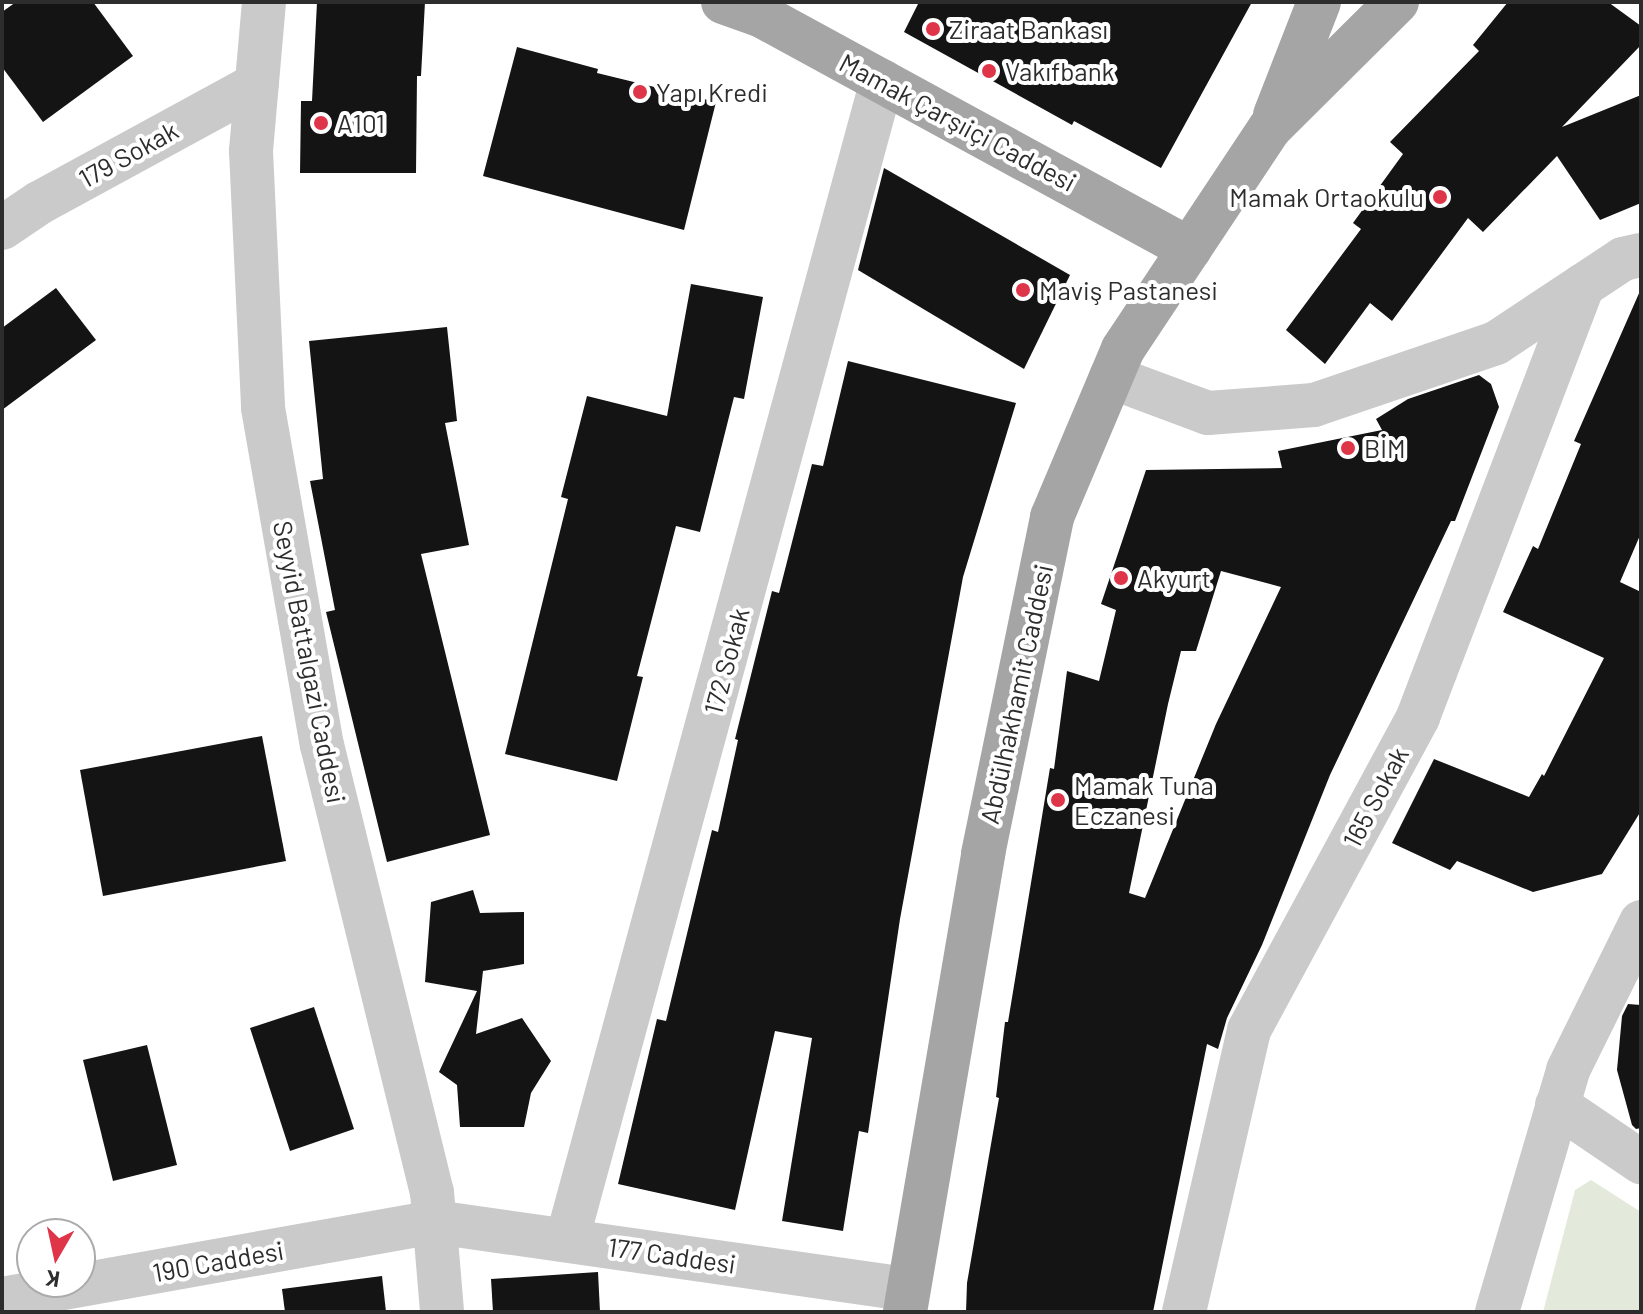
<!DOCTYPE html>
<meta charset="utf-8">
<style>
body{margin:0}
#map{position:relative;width:1643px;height:1314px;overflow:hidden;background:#fff;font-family:Barlow,sans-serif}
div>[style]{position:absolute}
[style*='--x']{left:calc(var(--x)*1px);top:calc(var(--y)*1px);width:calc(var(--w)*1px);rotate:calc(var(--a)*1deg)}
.green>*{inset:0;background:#e4eadb}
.building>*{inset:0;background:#141414}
.minor>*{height:44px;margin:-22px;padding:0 22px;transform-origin:22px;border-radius:22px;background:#cacaca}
.major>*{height:44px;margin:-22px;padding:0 22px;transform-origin:22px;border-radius:22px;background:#a5a5a5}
.dots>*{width:22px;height:22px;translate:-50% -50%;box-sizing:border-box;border:4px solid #fff;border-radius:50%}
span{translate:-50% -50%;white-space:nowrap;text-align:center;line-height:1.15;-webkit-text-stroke:8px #fff;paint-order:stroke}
.poi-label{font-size:26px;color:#2d2d2d}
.left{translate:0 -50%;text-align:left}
.right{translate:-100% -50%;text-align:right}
.street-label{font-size:26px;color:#2d2d2d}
.frame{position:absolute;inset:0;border:4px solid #2d2d2d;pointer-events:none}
.north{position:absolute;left:16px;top:1218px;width:80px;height:80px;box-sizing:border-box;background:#fff;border:2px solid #ababab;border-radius:50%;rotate:189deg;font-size:22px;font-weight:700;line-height:32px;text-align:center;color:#2d2d2d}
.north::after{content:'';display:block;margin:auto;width:28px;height:36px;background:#de3549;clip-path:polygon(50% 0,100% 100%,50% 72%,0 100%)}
</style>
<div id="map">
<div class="green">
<i style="clip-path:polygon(1591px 1180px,1641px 1212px,1641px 1312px,1543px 1312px,1575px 1190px)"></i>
</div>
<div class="building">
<i style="clip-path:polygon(16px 2px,93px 2px,133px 56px,43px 122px,2px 67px,2px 12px)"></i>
<i style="clip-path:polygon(317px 2px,425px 2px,421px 76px,417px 76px,416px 173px,300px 173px,301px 101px,312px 101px)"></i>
<i style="clip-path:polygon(919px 2px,1252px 2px,1161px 168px,1074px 121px,1072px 125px,904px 32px)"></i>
<i style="clip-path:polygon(1508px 2px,1608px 2px,1641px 26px,1641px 45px,1562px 127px,1641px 95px,1641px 203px,1600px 220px,1557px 156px,1483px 232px,1468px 218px,1392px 321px,1370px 303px,1325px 364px,1286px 330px,1361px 229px,1353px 223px,1403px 154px,1390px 142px,1479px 51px,1473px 45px)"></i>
<i style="clip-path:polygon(517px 47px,598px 69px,597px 73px,716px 102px,684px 230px,483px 176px)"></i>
<i style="clip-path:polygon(884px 168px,1070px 275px,1024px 369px,858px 270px)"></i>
<i style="clip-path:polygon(691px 284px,763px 297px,744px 399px,734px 397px,700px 532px,676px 526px,637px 676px,643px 677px,617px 781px,505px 754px,568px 499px,561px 497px,587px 396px,667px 416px)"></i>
<i style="clip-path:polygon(56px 288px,96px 340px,2px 410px,2px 328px)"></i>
<i style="clip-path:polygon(1640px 291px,1641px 533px,1620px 582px,1641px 592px,1641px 811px,1602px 874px,1533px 892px,1457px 861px,1450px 870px,1392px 843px,1434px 759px,1529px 797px,1542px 774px,1544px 776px,1604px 658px,1503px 612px,1533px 546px,1538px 549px,1581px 444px,1574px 441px)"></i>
<i style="clip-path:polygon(447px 327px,457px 421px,445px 423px,469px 545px,421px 554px,490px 835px,387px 862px,326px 612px,335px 610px,310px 481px,323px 479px,309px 341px)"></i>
<i style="clip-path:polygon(848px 361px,1016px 403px,963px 577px,900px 919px,868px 1133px,859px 1131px,843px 1231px,782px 1221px,812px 1038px,775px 1031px,735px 1210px,618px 1184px,657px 1019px,666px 1021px,712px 830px,718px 832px,738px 740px,735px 739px,772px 591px,779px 593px,812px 464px,823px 466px)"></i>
<i style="clip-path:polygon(evenodd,1479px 375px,1491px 384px,1499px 407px,1455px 521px,1451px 521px,1330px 775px,1262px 945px,1227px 1018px,1218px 1049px,1207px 1044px,1153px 1312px,966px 1312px,967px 1283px,999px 1098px,996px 1097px,1005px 1022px,1008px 1022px,1050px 768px,1054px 769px,1067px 671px,1099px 681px,1116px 610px,1101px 604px,1146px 470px,1282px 468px,1278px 451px,1382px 430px,1376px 419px,1408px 399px,1479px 375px,1221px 571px,1281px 587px,1216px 724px,1145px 898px,1129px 893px,1168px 704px,1181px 651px,1196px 651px,1221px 571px)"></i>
<i style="clip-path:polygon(262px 736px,286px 861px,103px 896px,80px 770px)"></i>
<i style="clip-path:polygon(473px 890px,480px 913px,524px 912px,524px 964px,483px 971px,476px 1034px,522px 1018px,551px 1061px,531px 1093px,524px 1127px,460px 1127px,457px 1085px,439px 1072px,477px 991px,425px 982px,431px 902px)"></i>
<i style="clip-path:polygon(1628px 1004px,1641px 1005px,1641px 1128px,1636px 1129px,1632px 1125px,1617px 1070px,1622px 1016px)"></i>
<i style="clip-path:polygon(314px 1007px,354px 1129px,290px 1151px,250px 1028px)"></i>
<i style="clip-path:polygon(147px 1045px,177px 1165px,113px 1181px,83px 1060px)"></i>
<i style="clip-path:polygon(598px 1272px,600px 1312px,493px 1312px,491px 1279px)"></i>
<i style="clip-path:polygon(382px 1276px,386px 1312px,285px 1312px,282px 1289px)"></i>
</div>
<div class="minor">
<i style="--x:264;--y:2;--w:150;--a:95"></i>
<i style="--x:251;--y:151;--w:257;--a:87.3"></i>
<i style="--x:263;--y:408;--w:342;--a:80.1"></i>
<i style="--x:322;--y:745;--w:460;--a:76.2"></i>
<i style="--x:432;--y:1192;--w:120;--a:85.2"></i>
<i style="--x:2;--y:228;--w:45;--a:-34"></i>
<i style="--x:39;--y:203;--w:248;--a:-28.6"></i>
<i style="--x:1111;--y:377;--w:103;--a:20.4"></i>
<i style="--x:1208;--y:413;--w:106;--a:-4.3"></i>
<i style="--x:1314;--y:405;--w:192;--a:-18.8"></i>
<i style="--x:1496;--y:343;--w:152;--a:-33.5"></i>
<i style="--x:1623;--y:259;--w:18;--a:-13"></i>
<i style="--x:1557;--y:1105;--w:102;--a:34.2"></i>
<i style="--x:567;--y:1240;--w:1201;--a:-74.8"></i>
<i style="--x:2;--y:1299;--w:440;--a:-10.1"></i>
<i style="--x:435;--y:1222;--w:478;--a:8.1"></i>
<i style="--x:1184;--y:1312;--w:289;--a:-77"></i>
<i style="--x:1249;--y:1030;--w:356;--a:-61.6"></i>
<i style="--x:1418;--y:717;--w:462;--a:-69.1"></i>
<i style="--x:1497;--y:1312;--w:252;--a:-73.6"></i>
<i style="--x:1568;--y:1070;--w:165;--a:-63.7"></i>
</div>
<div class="major">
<i style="--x:723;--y:2;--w:41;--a:19.7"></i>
<i style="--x:762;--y:16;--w:487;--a:28.6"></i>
<i style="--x:1275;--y:115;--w:121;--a:-68.7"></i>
<i style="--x:905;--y:1312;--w:465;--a:-80.3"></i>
<i style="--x:983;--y:854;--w:344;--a:-78.4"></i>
<i style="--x:1052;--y:517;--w:182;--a:-67.1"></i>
<i style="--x:1123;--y:349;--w:265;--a:-56.4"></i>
<i style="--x:1270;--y:128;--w:179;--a:-44.8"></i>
</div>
<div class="dots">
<i style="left:933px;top:29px;background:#de3549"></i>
<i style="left:989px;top:71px;background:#de3549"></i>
<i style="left:640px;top:92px;background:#de3549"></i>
<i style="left:321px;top:123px;background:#de3549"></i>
<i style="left:1440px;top:197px;background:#de3549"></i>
<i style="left:1023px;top:290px;background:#de3549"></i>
<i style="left:1348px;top:448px;background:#de3549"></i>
<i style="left:1121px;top:578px;background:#de3549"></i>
<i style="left:1058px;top:800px;background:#de3549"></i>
</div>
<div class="poi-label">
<span class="left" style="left:949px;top:29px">Ziraat Bankası</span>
<span class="left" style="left:1005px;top:71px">Vakıfbank</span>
<span class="left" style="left:656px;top:92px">Yapı Kredi</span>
<span class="left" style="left:337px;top:123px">A101</span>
<span class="right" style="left:1424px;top:197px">Mamak Ortaokulu</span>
<span class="left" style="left:1039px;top:290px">Maviş Pastanesi</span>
<span class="left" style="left:1364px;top:448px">BİM</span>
<span class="left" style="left:1137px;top:578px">Akyurt</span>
<span class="left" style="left:1074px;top:800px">Mamak Tuna<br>Eczanesi</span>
</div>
<div class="street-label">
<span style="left:958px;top:122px;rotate:28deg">Mamak Çarşıiçi Caddesi</span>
<span style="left:128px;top:154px;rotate:-29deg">179 Sokak</span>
<span style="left:726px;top:661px;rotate:-75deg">172 Sokak</span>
<span style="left:310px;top:662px;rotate:79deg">Seyyid Battalgazi Caddesi</span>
<span style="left:1016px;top:694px;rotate:-78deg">Abdülhakhamit Caddesi</span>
<span style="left:1375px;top:797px;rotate:-62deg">165 Sokak</span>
<span style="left:672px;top:1255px;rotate:8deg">177 Caddesi</span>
<span style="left:218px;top:1261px;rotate:-10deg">190 Caddesi</span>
</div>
<div class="frame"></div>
<div class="north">K</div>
</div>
